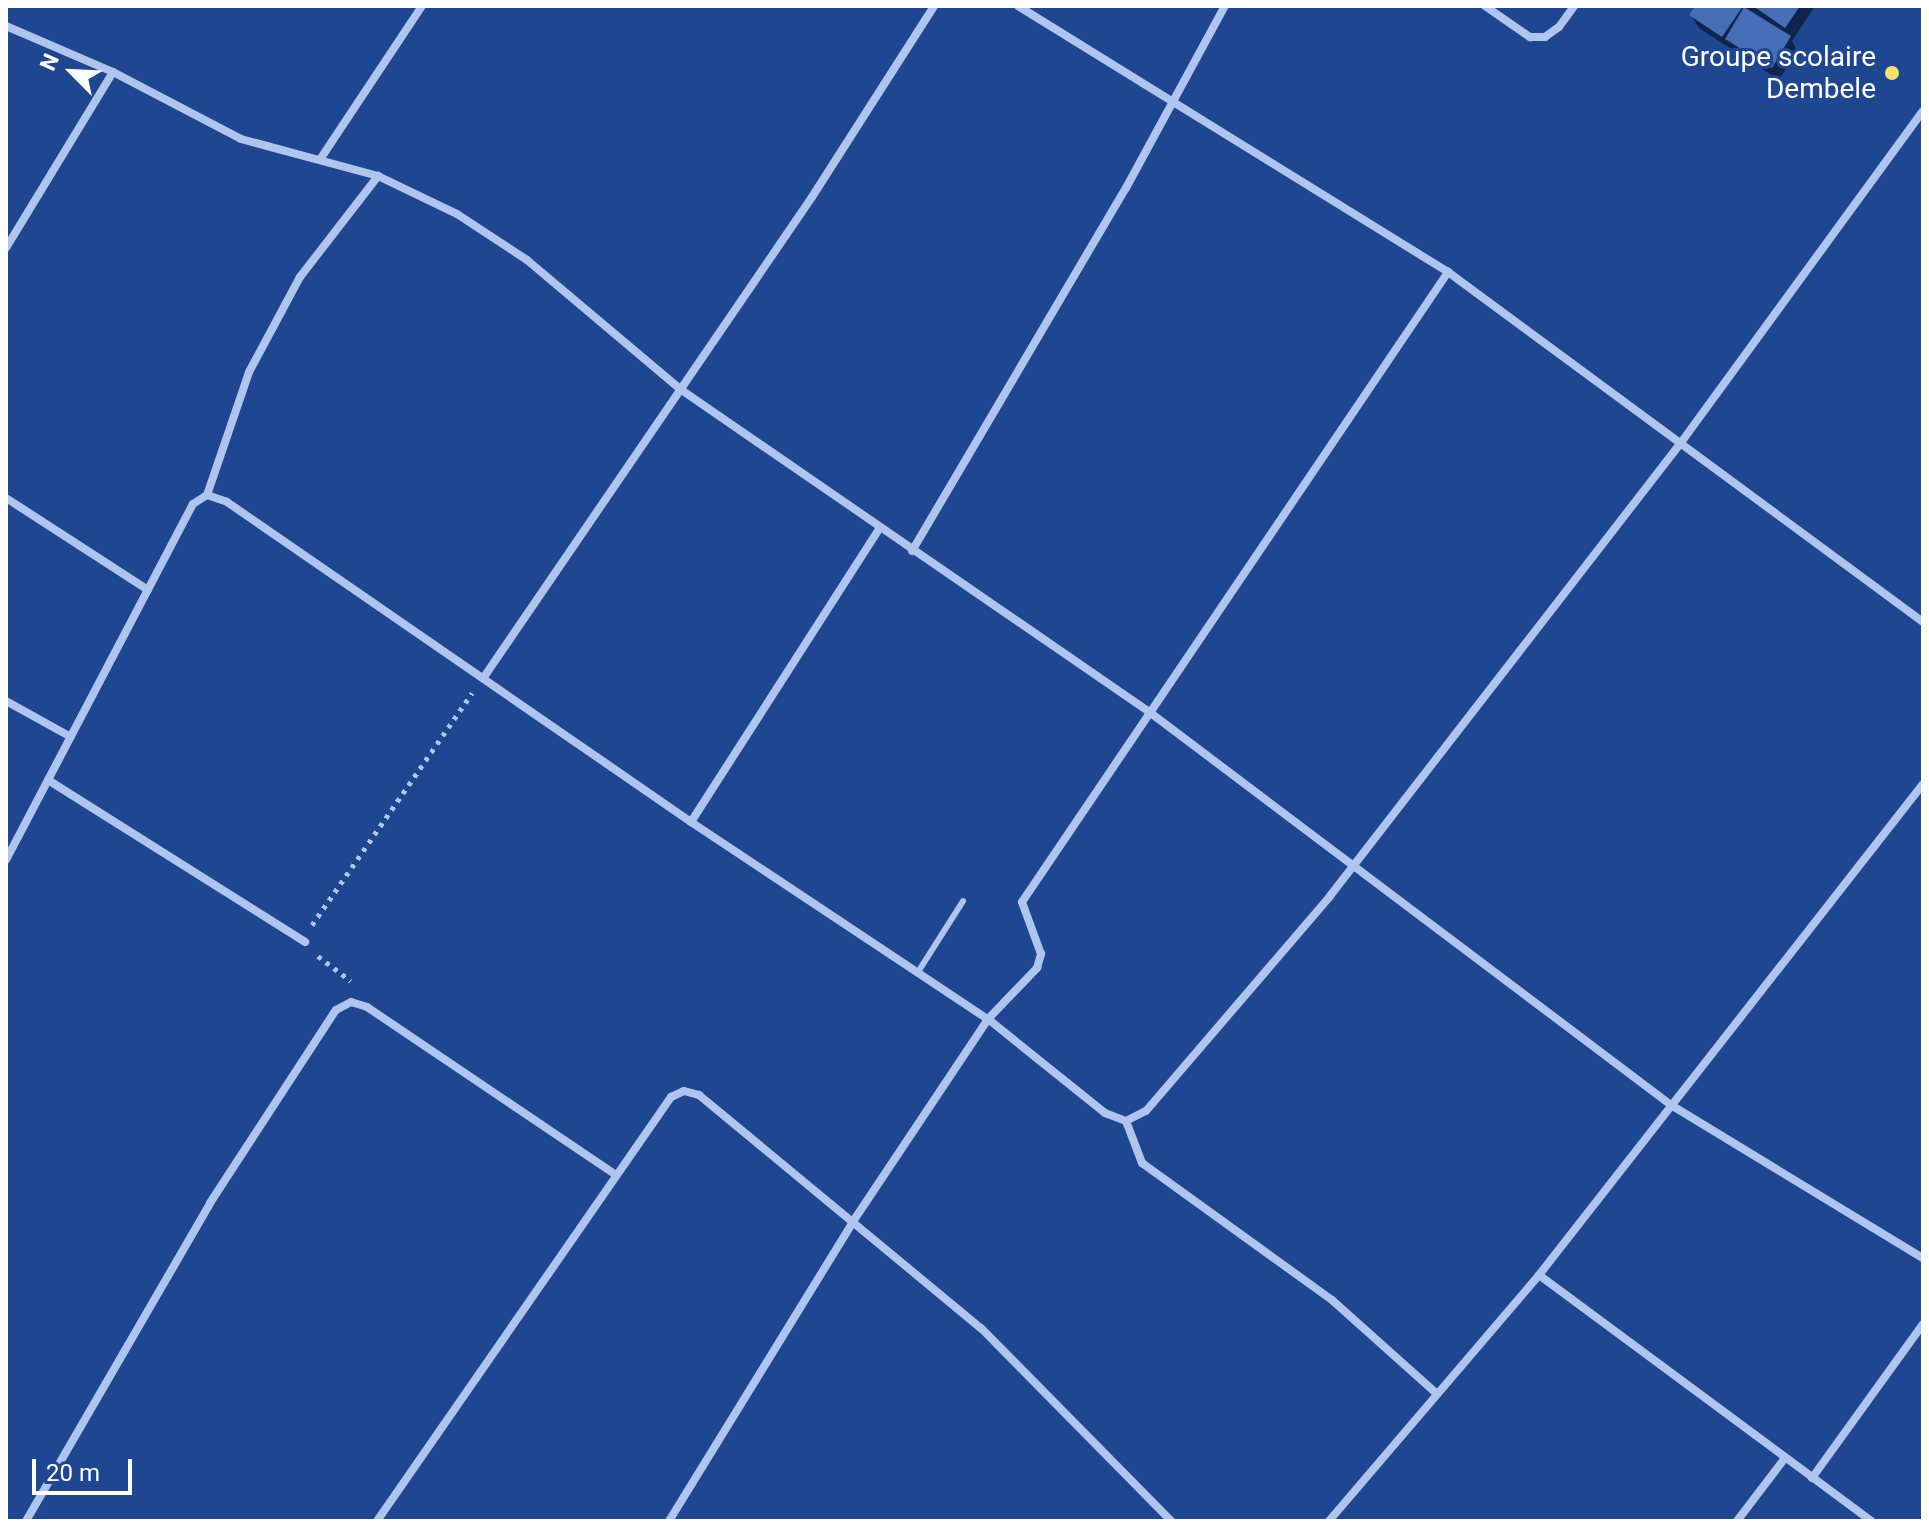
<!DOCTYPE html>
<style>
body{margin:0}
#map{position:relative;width:1929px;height:1527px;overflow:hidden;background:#1f4690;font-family:Roboto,sans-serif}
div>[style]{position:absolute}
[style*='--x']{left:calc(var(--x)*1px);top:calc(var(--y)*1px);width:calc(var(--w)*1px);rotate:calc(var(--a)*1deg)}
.shadow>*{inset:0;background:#0007}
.building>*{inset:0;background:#476fb7}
.path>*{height:5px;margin-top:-2.5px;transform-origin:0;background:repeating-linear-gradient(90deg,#afc5ed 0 4px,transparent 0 10px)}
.lane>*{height:6px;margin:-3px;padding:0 3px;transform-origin:3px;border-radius:3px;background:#afc5ed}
.street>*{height:8px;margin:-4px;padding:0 4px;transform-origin:4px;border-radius:4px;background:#afc5ed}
.dots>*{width:22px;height:22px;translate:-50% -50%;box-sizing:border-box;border:4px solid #1f4690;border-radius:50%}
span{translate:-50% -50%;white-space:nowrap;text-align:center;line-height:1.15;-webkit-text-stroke:6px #1f4690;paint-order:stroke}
.poi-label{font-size:28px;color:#fff}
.right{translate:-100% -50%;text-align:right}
.frame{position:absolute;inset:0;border:8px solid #fff;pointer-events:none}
.north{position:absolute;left:32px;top:32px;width:80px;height:80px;-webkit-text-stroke:6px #1f4690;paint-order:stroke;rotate:294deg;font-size:22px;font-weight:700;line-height:32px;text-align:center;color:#fff}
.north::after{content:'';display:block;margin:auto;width:28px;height:36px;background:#fff;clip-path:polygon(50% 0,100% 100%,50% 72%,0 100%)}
.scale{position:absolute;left:32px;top:1459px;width:100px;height:36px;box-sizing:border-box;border:4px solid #fff;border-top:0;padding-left:10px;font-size:24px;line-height:28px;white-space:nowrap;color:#fff;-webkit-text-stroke:6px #1f4690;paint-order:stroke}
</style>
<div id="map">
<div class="shadow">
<i style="clip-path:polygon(1697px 6px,1815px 6px,1792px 41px,1797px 51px,1779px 80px,1699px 28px,1691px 15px)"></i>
</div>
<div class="building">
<i style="clip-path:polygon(1695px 6px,1743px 6px,1722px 37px,1689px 15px)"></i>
<i style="clip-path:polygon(1753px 6px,1800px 6px,1785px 28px)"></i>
<i style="clip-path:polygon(1744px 7px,1791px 36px,1772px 68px,1725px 39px)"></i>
</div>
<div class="path">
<i style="--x:312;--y:925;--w:282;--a:-55.4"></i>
<i style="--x:318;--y:956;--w:41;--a:37.1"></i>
</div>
<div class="lane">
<i style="--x:918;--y:972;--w:84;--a:-57.6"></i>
</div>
<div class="street">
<i style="--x:1018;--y:6;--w:506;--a:31.74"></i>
<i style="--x:1448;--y:272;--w:590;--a:36.38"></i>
<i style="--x:1485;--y:6;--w:55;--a:34.6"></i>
<i style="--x:1530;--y:37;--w:15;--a:0"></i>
<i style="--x:1545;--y:37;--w:17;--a:-36"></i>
<i style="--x:1559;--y:27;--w:26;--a:-54"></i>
<i style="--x:6;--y:26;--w:116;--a:23.3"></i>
<i style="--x:113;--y:72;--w:144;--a:27.6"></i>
<i style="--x:241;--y:139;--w:142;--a:15.1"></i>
<i style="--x:378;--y:176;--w:88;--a:25.7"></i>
<i style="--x:457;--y:214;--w:84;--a:33.3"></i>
<i style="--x:527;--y:260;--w:200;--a:40.1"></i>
<i style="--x:680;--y:389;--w:568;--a:34.53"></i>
<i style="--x:1148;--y:711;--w:655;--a:36.99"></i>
<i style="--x:1671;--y:1105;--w:295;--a:31.3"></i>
<i style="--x:321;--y:158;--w:182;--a:-56.4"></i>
<i style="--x:6;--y:248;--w:206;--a:-58.7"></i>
<i style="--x:207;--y:495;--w:21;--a:19"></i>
<i style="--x:227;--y:502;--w:564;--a:34.59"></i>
<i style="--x:691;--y:822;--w:356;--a:33.6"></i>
<i style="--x:988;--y:1019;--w:150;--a:38.8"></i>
<i style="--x:1105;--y:1113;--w:22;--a:21"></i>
<i style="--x:1126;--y:1121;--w:22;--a:-27"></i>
<i style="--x:1146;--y:1111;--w:283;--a:-49.4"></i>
<i style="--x:1330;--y:896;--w:572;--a:-52.25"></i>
<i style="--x:1680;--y:444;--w:412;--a:-53.9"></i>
<i style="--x:6;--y:498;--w:169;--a:32.9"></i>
<i style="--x:912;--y:551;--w:421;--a:-59.5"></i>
<i style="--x:1126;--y:188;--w:207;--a:-61.5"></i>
<i style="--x:484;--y:677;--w:581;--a:-55.65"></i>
<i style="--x:812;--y:197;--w:227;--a:-57.4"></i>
<i style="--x:6;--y:701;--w:74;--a:29"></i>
<i style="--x:48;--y:780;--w:304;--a:32.2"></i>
<i style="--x:691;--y:822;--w:348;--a:-57.3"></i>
<i style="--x:6;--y:860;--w:402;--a:-62.3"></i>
<i style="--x:193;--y:504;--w:17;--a:-33"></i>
<i style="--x:207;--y:495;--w:130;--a:-71.1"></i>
<i style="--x:249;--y:372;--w:108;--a:-61.8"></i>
<i style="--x:300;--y:277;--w:128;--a:-52.3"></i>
<i style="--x:1126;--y:1121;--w:45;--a:69.1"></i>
<i style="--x:1142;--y:1163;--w:234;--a:35.8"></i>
<i style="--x:1332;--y:1300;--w:141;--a:41.8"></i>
<i style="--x:1539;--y:1275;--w:413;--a:36.5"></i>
<i style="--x:1812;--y:1478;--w:190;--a:-54.2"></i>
<i style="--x:26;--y:1521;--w:367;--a:-59.9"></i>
<i style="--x:210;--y:1203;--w:230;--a:-56.9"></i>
<i style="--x:336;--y:1010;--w:17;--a:-28"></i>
<i style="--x:351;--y:1002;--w:17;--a:17"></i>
<i style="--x:367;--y:1007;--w:300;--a:34"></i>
<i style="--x:377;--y:1521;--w:516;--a:-55.26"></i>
<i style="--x:671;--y:1097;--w:14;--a:-25"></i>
<i style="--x:684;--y:1091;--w:16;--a:15"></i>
<i style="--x:699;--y:1095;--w:366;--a:39.6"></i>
<i style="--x:981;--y:1328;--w:271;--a:45.4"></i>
<i style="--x:669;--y:1521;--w:353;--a:-58.4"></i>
<i style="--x:854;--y:1220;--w:242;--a:-56.3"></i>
<i style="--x:988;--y:1019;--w:71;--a:-46.1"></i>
<i style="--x:1037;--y:968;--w:15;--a:-74"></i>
<i style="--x:1041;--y:954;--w:55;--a:-110.1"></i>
<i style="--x:1022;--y:902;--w:761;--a:-55.93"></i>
<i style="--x:1329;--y:1521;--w:323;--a:-49.5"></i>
<i style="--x:1539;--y:1275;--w:623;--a:-51.97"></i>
<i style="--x:1737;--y:1521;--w:79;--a:-52.7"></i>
</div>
<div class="dots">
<i style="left:1892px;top:73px;background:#fbe06e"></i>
</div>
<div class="poi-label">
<span class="right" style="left:1876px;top:73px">Groupe scolaire<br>Dembele</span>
</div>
<div class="frame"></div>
<div class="north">N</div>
<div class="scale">20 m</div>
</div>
